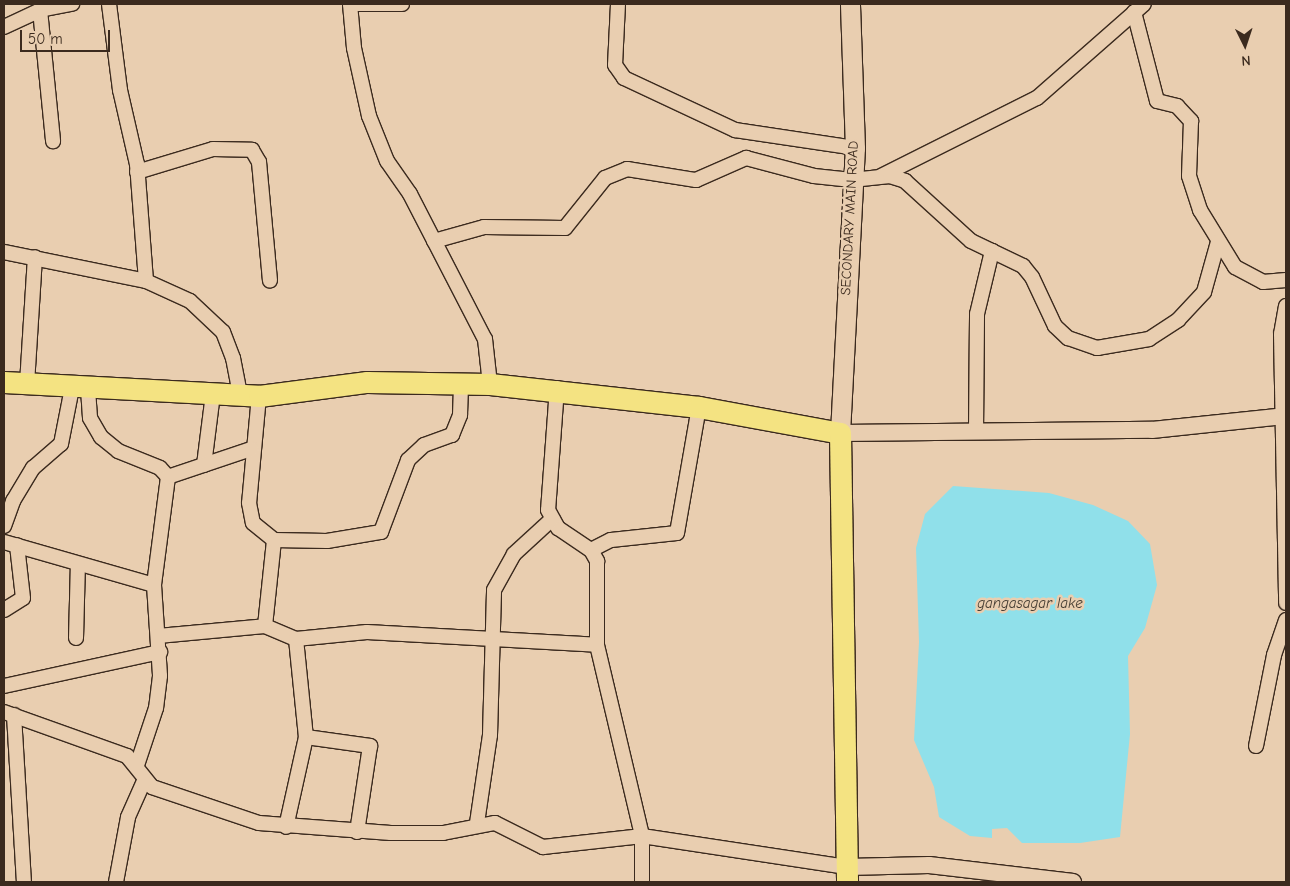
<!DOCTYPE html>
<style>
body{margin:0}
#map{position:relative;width:1290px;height:886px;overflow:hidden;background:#e9ceb0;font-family:"Comic Neue",sans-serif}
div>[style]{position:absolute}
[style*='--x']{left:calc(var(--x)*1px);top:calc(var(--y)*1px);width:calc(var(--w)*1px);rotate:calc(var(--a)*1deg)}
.water>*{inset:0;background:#90e0ea}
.roads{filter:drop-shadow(1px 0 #3b2a1e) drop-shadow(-1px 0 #3b2a1e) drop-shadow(0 1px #3b2a1e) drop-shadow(0 -1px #3b2a1e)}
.minor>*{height:14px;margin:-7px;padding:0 7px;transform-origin:7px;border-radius:7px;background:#e9ceb0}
.tertiary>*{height:16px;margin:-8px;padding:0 8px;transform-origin:8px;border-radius:8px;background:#e9ceb0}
.secondary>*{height:19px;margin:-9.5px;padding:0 9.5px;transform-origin:9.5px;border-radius:9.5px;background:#e9ceb0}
.primary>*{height:21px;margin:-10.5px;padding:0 10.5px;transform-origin:10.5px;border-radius:10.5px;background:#f4e382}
span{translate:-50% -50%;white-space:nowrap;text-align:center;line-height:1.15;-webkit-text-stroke:5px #e9ceb0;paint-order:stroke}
.street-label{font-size:14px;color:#3b2a1e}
.water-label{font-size:15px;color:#443c32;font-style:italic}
.frame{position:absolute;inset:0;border:5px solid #3b2a1e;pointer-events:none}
.north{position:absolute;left:1220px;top:20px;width:50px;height:50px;-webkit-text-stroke:4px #e9ceb0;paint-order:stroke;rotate:176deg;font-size:14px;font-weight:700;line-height:20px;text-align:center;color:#3b2a1e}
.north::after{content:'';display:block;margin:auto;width:18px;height:22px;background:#3b2a1e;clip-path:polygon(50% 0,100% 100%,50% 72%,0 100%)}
.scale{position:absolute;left:20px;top:30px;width:90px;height:22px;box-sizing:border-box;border:2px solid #3b2a1e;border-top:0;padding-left:6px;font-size:15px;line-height:18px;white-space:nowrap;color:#3b2a1e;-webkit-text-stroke:4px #e9ceb0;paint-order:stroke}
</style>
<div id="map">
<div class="water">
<i style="clip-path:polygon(953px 486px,1049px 493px,1093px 505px,1128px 521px,1150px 544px,1157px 585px,1145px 628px,1128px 656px,1130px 734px,1120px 837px,1080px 843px,1022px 843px,1007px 828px,992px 829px,992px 838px,970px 836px,939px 817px,934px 787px,914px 740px,919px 642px,916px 548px,925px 514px)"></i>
</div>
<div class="roads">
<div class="minor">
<i style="--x:109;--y:4;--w:87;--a:82.7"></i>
<i style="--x:120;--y:90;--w:76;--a:77.1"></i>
<i style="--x:137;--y:164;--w:117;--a:85.6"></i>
<i style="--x:146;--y:281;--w:48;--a:24.4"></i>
<i style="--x:190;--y:301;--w:45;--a:43.2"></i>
<i style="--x:223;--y:332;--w:28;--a:69"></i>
<i style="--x:233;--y:358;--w:38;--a:79"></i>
<i style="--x:350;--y:4;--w:44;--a:84.8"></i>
<i style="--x:354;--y:48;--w:70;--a:77.6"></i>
<i style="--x:369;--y:116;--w:48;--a:68.2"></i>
<i style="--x:387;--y:161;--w:40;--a:55.1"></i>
<i style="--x:410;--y:194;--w:163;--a:62.7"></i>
<i style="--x:485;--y:339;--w:45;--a:83.7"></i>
<i style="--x:350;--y:4;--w:52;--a:0"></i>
<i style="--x:618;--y:4;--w:61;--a:92.8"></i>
<i style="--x:615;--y:65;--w:16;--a:55"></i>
<i style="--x:624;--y:78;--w:123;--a:25.1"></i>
<i style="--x:735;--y:130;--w:121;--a:8.5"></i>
<i style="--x:40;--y:10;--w:132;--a:84.3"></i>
<i style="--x:1134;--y:12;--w:92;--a:75.5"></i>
<i style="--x:1157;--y:101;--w:21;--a:14"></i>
<i style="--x:1177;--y:106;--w:21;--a:47"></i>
<i style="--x:1191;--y:121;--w:55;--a:92.1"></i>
<i style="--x:1189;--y:176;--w:36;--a:72"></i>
<i style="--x:1200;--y:210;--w:67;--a:58.4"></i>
<i style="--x:1235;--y:267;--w:32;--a:28"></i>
<i style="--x:1263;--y:282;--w:23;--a:-5"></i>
<i style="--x:4;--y:27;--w:40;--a:-25"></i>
<i style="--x:40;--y:10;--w:33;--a:-11"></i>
<i style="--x:137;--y:172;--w:79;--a:-16.8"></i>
<i style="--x:213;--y:149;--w:39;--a:1"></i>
<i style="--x:252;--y:150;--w:14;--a:60"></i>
<i style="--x:259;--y:162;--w:119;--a:84.7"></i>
<i style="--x:881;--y:176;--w:174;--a:-26.6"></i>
<i style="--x:1037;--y:98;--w:142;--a:-41.3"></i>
<i style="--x:434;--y:241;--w:52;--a:-15.6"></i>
<i style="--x:484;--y:227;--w:81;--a:0.7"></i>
<i style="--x:565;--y:228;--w:64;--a:-51.3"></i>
<i style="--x:605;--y:178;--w:24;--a:-22"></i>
<i style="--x:627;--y:169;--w:70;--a:9.1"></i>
<i style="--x:696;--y:180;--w:55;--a:-23.7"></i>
<i style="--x:746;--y:158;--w:70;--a:14.8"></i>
<i style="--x:814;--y:176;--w:38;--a:6"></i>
<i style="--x:852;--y:180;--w:38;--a:-6"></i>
<i style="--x:890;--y:176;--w:16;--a:18"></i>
<i style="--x:905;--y:181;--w:89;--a:42.3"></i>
<i style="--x:971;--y:241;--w:58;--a:25.7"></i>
<i style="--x:1023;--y:266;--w:14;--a:51"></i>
<i style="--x:1032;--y:277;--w:54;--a:64.9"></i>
<i style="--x:1055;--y:326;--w:18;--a:43"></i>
<i style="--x:1068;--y:338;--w:31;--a:19"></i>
<i style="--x:1097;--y:348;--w:53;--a:-9.8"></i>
<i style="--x:1149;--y:339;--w:35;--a:-33"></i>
<i style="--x:1178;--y:320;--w:38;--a:-47"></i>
<i style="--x:1204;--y:292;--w:52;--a:-74.4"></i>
<i style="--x:4;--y:252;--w:145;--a:11.5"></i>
<i style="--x:1286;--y:306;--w:28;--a:100"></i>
<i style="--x:1281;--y:334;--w:269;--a:88.9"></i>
<i style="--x:27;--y:384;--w:127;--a:-86.4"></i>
<i style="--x:557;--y:388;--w:122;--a:94.2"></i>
<i style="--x:548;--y:510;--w:21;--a:61"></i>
<i style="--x:558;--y:528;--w:40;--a:34"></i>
<i style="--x:591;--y:550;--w:13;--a:61"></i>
<i style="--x:597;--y:561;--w:84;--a:90"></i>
<i style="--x:597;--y:645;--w:196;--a:76.7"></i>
<i style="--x:642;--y:836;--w:46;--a:90"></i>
<i style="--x:88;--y:389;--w:29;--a:86"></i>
<i style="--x:90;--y:418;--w:22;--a:60"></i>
<i style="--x:101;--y:437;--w:22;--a:39"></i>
<i style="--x:118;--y:451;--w:45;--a:22"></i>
<i style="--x:160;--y:468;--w:12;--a:48"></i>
<i style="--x:168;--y:477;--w:109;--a:97.4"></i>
<i style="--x:154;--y:585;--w:91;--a:86.2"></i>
<i style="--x:160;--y:676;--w:32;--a:97"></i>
<i style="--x:156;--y:708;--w:60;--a:108.4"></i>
<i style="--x:259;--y:396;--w:107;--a:95.3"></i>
<i style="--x:249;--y:503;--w:20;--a:79"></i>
<i style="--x:253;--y:523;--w:27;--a:39"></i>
<i style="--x:976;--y:432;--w:118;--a:-89.5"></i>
<i style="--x:977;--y:314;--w:65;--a:-76.6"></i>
<i style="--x:204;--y:465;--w:72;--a:-82.8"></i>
<i style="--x:168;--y:477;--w:88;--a:-18.6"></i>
<i style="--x:4;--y:526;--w:27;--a:-70"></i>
<i style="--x:13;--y:501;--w:39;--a:-59"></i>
<i style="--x:33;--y:468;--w:37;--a:-41"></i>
<i style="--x:61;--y:444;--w:57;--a:-78.9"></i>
<i style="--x:4;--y:542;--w:156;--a:16"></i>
<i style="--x:591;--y:550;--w:22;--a:-27"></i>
<i style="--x:611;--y:540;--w:66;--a:-6.1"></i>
<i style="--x:677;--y:533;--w:128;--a:-80.1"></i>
<i style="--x:4;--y:610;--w:22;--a:-32"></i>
<i style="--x:23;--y:598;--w:53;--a:-96.5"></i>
<i style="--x:265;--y:626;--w:86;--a:-84"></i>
<i style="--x:274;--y:540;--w:53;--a:1.1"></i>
<i style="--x:327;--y:541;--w:55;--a:-9.5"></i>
<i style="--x:381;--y:532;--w:77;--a:-69.4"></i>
<i style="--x:408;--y:460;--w:22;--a:-43"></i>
<i style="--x:424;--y:445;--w:30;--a:-20"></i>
<i style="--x:452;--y:435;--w:22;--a:-68"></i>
<i style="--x:460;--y:415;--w:32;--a:-88"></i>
<i style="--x:158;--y:636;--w:107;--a:-5.3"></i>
<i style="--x:265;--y:626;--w:34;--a:23"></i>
<i style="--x:296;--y:639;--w:99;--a:84.2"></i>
<i style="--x:306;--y:737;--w:92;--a:102.5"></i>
<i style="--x:76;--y:638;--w:74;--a:-88.5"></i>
<i style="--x:296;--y:639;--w:71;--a:-5.6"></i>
<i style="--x:367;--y:632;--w:230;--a:3.2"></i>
<i style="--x:4;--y:686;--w:160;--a:-12.3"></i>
<i style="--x:4;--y:712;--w:131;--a:19.7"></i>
<i style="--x:127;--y:756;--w:40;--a:51"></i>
<i style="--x:152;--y:787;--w:113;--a:18.6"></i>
<i style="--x:259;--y:823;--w:132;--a:4.3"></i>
<i style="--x:391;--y:833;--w:52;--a:0"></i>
<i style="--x:443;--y:833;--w:53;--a:-10.9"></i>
<i style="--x:495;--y:823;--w:54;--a:26.6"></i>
<i style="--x:543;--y:847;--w:100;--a:-6.3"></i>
<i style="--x:642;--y:836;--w:207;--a:8.6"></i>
<i style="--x:14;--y:715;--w:167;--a:86.6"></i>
<i style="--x:306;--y:737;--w:65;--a:8"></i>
<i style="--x:370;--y:746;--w:87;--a:98.6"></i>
<i style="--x:1256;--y:746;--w:93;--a:-78.8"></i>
<i style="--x:1274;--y:655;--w:37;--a:-71"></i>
<i style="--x:477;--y:823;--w:89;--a:-81.6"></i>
<i style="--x:490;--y:735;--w:145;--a:-88.4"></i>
<i style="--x:494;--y:590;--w:41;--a:-60.9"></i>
<i style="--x:514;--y:554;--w:52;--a:-42.6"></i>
<i style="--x:116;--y:882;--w:66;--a:-79.5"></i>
<i style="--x:128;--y:817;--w:39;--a:-66"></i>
</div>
<div class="tertiary">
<i style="--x:840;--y:433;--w:312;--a:-0.6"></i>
<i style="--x:1152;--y:430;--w:135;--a:-6"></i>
<i style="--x:847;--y:867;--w:82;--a:-1.4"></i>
<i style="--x:929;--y:865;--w:145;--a:6.7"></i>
</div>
<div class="secondary">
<i style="--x:840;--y:433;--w:285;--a:-87"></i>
<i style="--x:855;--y:148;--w:144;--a:-92"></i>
</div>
<div class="primary">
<i style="--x:4;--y:382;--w:255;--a:3.1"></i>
<i style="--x:259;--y:396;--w:109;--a:-7.4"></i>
<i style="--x:367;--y:382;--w:123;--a:0.9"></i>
<i style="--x:490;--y:384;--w:210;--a:6.3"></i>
<i style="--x:699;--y:407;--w:143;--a:10.4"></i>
<i style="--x:840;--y:433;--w:449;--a:89.1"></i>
</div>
</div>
<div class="street-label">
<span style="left:850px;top:218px;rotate:-87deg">SECONDARY MAIN ROAD</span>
</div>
<div class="water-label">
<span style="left:1030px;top:604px">gangasagar lake</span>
</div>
<div class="frame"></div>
<div class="north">N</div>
<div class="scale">50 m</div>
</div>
